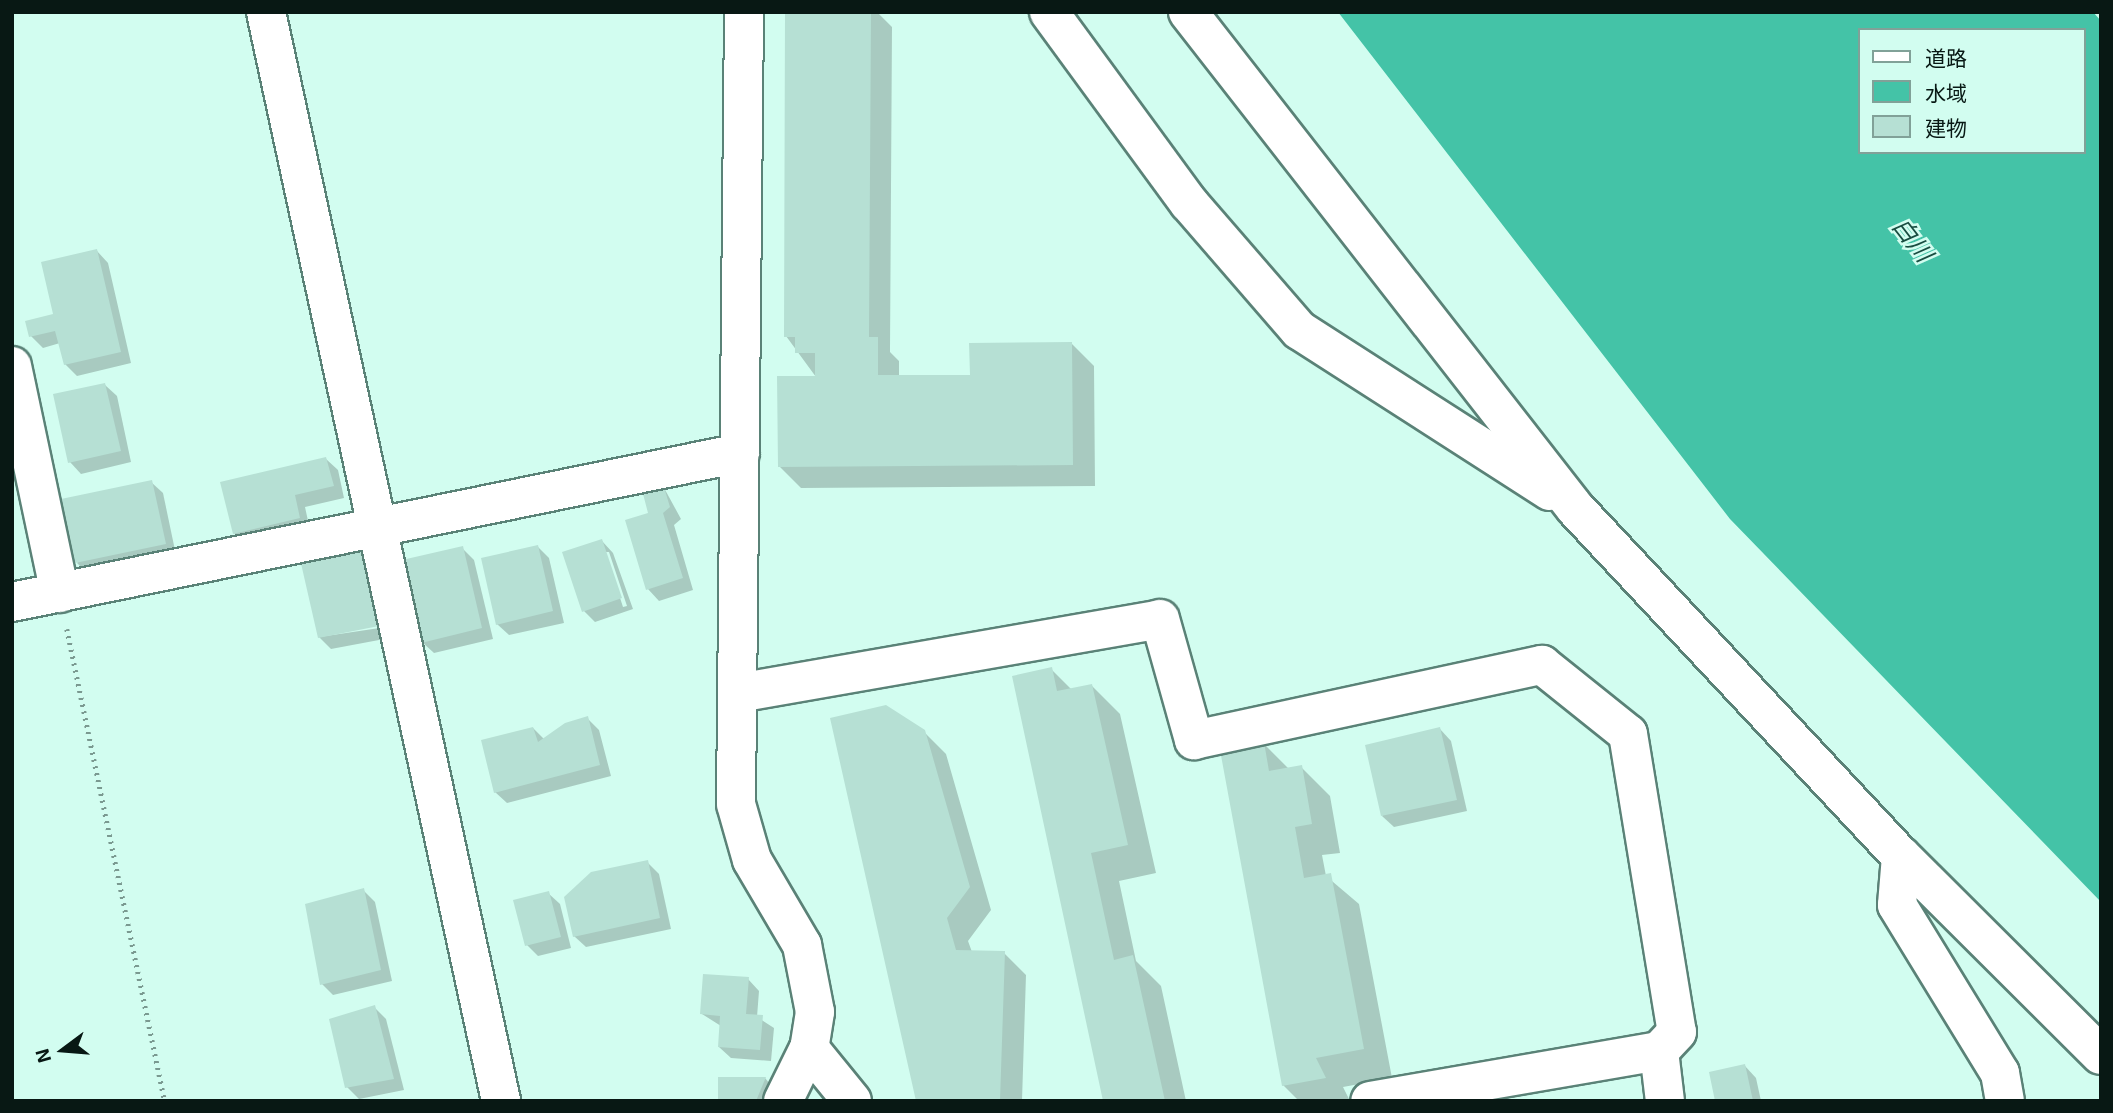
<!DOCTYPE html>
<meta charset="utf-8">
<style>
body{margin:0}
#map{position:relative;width:2113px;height:1113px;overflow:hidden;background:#d2fdf0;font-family:"Exo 2","Noto Sans JP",sans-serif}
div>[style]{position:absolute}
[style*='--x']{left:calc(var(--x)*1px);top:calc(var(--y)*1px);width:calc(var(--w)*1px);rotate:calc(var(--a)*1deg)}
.water>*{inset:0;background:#44c3a7}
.shadow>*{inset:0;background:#0003}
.building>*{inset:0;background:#b6e0d4}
.path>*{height:4.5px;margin-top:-2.25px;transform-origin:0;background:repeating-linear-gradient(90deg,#7a9990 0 2px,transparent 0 7px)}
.roads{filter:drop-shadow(2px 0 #5a8277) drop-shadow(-2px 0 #5a8277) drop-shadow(0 2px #5a8277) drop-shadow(0 -2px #5a8277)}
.minor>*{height:38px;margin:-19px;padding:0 19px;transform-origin:19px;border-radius:19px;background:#fff}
span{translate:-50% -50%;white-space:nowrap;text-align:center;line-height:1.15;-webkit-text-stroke:5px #d2fdf0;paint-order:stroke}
.water-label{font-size:24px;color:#184d41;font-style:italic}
.frame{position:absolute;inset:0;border:14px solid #081814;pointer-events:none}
.legend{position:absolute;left:1858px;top:28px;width:228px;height:126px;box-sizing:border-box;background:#d2fdf0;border:2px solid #81a198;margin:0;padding:9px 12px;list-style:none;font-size:21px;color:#081814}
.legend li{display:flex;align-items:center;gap:14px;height:35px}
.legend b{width:35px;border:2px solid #81a198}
.north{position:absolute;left:28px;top:1015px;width:70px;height:70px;-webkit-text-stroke:5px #d2fdf0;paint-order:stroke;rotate:254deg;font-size:19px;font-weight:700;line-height:28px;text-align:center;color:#081814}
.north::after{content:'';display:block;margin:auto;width:24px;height:32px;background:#081814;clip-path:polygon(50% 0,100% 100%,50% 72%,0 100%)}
</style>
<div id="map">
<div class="water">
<i style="clip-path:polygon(evenodd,1338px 12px,2093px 12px,2101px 21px,2101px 902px,1730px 519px,1338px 12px,1859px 30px,2083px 30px,2083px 152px,1859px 152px,1859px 30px)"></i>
</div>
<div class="shadow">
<i style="clip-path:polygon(787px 12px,877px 12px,892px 27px,890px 352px,899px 361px,899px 377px,972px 377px,1072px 344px,1094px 366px,1095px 486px,801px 488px,779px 466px,816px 377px,786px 336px)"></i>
<i style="clip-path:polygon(97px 251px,108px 263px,131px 363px,77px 376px,65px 364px,60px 343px,43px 348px,31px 336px,55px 316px)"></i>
<i style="clip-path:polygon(105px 385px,117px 396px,131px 462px,81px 474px,70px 462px)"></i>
<i style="clip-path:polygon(326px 459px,338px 470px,344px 498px,305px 507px,310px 530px,246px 544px,234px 533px)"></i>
<i style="clip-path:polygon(151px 482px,163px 493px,176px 555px,88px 574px,77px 563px)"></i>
<i style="clip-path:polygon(663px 486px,681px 519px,674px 525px,693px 590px,659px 601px,648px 589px,650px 514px)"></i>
<i style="clip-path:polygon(evenodd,602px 541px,613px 553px,633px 609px,595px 622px,584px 611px,602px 541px,605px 552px,609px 552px,627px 606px,623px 607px,605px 552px)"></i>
<i style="clip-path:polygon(537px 546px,549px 558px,564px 623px,509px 635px,497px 624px)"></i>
<i style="clip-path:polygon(462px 548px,474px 560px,493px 639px,434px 653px,422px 642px)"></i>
<i style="clip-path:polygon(393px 626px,395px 637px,331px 649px,319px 637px)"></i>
<i style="clip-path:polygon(1051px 669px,1072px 690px,1091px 685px,1120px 714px,1156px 873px,1119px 881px,1136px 961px,1161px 986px,1186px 1101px,1105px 1101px)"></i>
<i style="clip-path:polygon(587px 718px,599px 730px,611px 776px,507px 803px,495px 792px,533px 728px,544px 739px)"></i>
<i style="clip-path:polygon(1440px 729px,1451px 741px,1467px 811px,1394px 827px,1382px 816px)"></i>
<i style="clip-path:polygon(924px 732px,946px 754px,991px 910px,968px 941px,972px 952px,1004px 953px,1026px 975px,1022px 1101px,918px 1101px)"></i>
<i style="clip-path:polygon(1264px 744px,1289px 769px,1301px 767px,1330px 796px,1340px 853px,1322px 855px,1326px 876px,1359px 904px,1392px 1078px,1343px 1087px,1350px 1101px,1299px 1101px,1283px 1085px)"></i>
<i style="clip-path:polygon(647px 862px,659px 874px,671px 929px,586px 947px,574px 936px)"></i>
<i style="clip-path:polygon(363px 890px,375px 902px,392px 981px,333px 995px,322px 984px)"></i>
<i style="clip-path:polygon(548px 893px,560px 904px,571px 948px,538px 956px,527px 945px)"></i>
<i style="clip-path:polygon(748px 979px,759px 991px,757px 1017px,774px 1028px,771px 1061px,731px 1058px,719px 1047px,721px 1026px,702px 1014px)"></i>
<i style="clip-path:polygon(374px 1007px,386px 1019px,404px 1090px,359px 1099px,347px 1087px)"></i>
<i style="clip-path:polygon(1745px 1066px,1756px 1078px,1761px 1101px,1717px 1101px)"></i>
<i style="clip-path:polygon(765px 1078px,770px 1084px,763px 1101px,720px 1101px)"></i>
</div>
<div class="building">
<i style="clip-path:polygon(785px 12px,871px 12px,869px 337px,878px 337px,878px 375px,970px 375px,969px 343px,1072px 342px,1073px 465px,778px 467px,777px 376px,815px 376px,815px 353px,795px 353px,795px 337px,784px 337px)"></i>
<i style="clip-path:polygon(97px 249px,121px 352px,64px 365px,55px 331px,29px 337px,25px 321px,53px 314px,41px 262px)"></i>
<i style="clip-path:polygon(105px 383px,121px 451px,68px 463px,53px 394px)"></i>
<i style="clip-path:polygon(326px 457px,334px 486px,295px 495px,300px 518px,233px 534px,220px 482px)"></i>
<i style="clip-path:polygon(152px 480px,166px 544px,75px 563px,61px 499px)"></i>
<i style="clip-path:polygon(663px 484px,670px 507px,663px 513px,683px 578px,646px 590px,625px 520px,648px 513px,642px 490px)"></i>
<i style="clip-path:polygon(602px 539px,622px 598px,582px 612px,562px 552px)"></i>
<i style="clip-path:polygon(369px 544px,384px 625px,318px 638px,300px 559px)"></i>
<i style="clip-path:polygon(538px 545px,553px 611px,496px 625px,481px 558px)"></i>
<i style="clip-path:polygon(463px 546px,482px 628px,421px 643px,402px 560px)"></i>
<i style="clip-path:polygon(1052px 667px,1057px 691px,1092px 684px,1128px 845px,1091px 853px,1114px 960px,1133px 955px,1165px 1101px,1103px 1101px,1012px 676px)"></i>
<i style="clip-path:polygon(886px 705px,925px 730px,970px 887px,947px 918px,956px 950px,1005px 951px,1000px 1101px,916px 1101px,830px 718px)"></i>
<i style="clip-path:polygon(588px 716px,600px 765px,494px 793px,481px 740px,533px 727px,538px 742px,565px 723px)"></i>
<i style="clip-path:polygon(1440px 727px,1457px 800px,1381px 816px,1365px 745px)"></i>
<i style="clip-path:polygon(1264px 742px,1269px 771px,1302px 765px,1312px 824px,1295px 827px,1304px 878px,1331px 873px,1364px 1049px,1316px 1058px,1326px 1078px,1282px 1086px,1220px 750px)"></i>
<i style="clip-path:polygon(648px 860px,660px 918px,573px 937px,564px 897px,591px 872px)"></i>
<i style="clip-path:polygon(364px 888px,381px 970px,320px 985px,305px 904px)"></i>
<i style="clip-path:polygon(549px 891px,561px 937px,525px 946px,513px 900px)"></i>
<i style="clip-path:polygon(703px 974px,749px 977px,746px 1014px,763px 1015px,760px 1050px,718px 1047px,720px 1016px,700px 1014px)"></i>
<i style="clip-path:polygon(375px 1005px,394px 1079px,345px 1088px,329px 1019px)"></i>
<i style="clip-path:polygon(1745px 1064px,1753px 1101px,1715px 1101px,1709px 1072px)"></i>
<i style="clip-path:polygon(718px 1077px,766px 1077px,756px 1101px,718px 1101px)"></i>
</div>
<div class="path">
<i style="--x:67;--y:629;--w:482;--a:78.3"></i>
</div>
<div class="roads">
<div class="minor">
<i style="--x:266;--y:12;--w:1114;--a:77.82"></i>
<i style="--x:744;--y:12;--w:792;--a:90.58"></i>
<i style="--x:736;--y:804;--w:58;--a:74.1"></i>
<i style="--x:752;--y:860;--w:99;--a:59.5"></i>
<i style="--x:802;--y:945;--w:68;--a:79"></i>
<i style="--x:815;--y:1012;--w:36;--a:99"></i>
<i style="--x:809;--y:1048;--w:59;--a:116.1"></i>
<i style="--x:1049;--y:12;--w:237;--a:53.8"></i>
<i style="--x:1189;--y:203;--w:168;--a:49.1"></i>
<i style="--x:1299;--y:330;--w:298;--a:32.7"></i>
<i style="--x:1188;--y:12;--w:629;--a:52.04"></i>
<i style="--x:1575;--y:508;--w:477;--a:46.9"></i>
<i style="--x:1901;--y:856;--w:282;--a:44.9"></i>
<i style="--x:12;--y:366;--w:232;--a:78.1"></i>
<i style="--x:12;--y:602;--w:743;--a:-11.57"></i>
<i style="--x:738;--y:693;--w:428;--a:-9.9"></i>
<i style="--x:1160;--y:619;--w:126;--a:74.3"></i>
<i style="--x:1194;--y:740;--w:356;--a:-12.2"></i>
<i style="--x:1542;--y:665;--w:110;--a:38.7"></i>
<i style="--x:1628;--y:734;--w:302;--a:80.7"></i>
<i style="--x:1677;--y:1032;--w:26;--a:133"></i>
<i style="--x:1659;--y:1051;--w:293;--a:170.2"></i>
<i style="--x:1901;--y:856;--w:49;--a:94.7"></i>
<i style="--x:1897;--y:905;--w:197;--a:58.5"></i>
<i style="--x:2000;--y:1073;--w:28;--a:80"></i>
<i style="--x:809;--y:1048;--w:68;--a:50.9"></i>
<i style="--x:1659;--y:1051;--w:50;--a:83.2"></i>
</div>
</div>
<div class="water-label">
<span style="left:1913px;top:239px;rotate:52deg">白川</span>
</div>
<div class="frame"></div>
<ul class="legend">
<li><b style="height:9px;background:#fff"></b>道路</li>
<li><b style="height:19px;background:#44c3a7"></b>水域</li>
<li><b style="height:19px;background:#b6e0d4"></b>建物</li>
</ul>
<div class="north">N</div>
</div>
